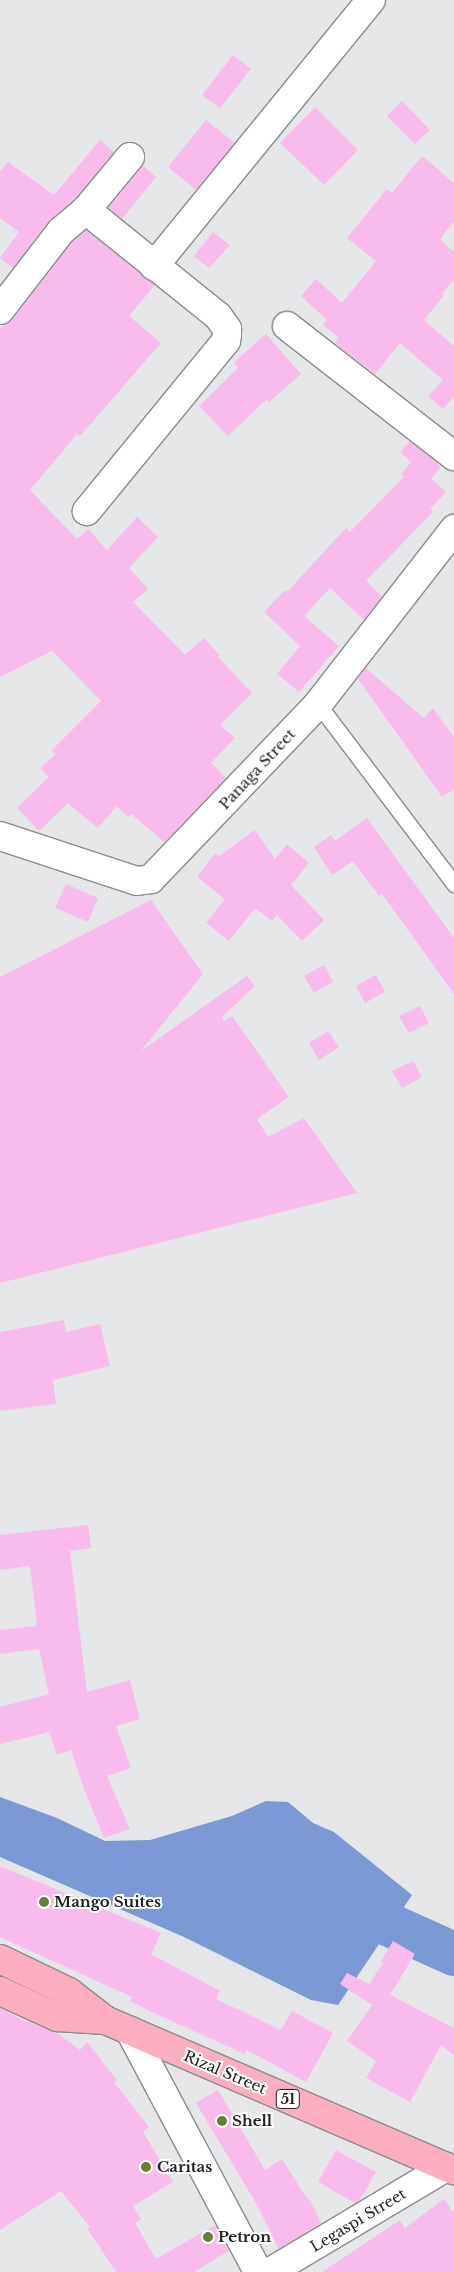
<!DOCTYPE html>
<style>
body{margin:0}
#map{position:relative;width:454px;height:2272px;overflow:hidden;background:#e5e6e7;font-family:"Libre Baskerville",serif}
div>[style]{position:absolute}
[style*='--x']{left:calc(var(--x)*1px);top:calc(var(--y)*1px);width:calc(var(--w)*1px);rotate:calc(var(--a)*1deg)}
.water>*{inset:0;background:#7a99d5}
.river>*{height:44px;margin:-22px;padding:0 22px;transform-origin:22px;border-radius:22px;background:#7a99d5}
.building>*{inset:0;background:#f9bbec}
.roads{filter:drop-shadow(1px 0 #8b8c8d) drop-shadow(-1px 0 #8b8c8d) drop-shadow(0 1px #8b8c8d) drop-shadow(0 -1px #8b8c8d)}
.service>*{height:15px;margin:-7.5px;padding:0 7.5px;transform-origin:7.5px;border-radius:7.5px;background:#fff}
.minor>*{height:28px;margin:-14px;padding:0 14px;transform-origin:14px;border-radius:14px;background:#fff}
.tertiary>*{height:28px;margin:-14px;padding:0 14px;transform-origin:14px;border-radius:14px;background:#fff}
.primary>*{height:28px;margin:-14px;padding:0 14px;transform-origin:14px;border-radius:14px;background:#feaec1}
.dots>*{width:14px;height:14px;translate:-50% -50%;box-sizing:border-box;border:2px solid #fff;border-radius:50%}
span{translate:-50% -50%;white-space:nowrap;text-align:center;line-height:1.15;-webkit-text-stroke:4px #fff;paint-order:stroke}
.shield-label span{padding:1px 4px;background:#fff;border:1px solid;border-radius:4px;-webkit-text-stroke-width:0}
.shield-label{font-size:14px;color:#212222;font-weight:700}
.street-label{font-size:15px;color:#212222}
.poi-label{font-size:15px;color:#212222;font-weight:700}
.left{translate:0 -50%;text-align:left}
</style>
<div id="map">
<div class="water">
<i style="clip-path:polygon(0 1797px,57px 1818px,105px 1841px,150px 1840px,232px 1816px,266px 1801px,288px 1802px,313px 1823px,334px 1832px,412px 1895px,338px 2005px,311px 2000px,184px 1937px,0 1857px)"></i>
</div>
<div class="river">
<i style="--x:336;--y:1903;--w:5;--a:0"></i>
<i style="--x:341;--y:1903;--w:124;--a:24.3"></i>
</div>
<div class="building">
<i style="clip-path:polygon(233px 55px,251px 69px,220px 108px,202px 95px)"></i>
<i style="clip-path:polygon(402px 101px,430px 130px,415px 144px,387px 116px)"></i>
<i style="clip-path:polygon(315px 107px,358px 150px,324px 185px,280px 143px)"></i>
<i style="clip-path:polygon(206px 120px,235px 143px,196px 190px,168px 167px)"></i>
<i style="clip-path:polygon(100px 140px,114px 152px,75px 199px,49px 221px,13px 268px,0 258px,19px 232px,0 218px,0 172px,8px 162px,54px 195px)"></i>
<i style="clip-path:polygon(422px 156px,454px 183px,454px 222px,440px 239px,454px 252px,454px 279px,442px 294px,444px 295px,424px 320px,454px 346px,454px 397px,443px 409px,428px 396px,443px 380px,400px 343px,375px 374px,335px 343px,339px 338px,323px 325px,327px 320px,301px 296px,316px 279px,342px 303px,376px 261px,347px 238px,387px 189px,392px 193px)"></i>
<i style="clip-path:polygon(143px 166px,156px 177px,122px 219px,108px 208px)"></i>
<i style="clip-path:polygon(86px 230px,155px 285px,129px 316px,161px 343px,80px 436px,77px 434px,30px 490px,77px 539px,88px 529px,107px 550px,137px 517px,158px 537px,129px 568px,148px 589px,133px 602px,185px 655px,204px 638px,220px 656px,218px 657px,252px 693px,220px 725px,235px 738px,211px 763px,226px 778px,164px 842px,131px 814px,128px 817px,117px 806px,98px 828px,68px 803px,39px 831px,17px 808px,49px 777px,40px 768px,56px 754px,52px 750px,101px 701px,52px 651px,0 677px,0 328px,12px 320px,72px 242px)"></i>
<i style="clip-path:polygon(213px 232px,230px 245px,209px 268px,194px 256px)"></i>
<i style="clip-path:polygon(266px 334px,301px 374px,269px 402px,266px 400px,228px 436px,199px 406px,238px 368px,234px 362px)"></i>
<i style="clip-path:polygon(410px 441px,436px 462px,440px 468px,431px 479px,446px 492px,430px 509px,433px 512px,366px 581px,382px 596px,364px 620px,330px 588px,304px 616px,339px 646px,299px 692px,277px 674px,300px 646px,264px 612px,285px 590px,287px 592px,346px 528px,350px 532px,404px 477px,401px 474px,411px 462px,400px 452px)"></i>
<i style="clip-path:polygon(366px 668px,424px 718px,433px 708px,454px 737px,454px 789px,442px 797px,358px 679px)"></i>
<i style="clip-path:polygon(367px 818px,454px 938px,454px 994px,382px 894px,379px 896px,353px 861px,332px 875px,314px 847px,331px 835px,335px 841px)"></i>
<i style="clip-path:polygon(255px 830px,275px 859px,287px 844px,309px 863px,291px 885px,324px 920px,302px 941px,277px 915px,272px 921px,255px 908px,229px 941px,206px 923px,225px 899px,197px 877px,215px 853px,219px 856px)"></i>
<i style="clip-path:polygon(66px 884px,98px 898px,88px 922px,55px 908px)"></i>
<i style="clip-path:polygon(151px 900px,203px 974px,141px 1051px,247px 976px,255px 986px,222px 1017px,224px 1021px,232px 1016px,289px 1097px,257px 1119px,268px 1137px,304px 1118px,357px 1193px,0 1283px,0 977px)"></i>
<i style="clip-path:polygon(324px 965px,333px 982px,314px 993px,304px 976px)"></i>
<i style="clip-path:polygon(376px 975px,385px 992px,365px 1003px,356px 986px)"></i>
<i style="clip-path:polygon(420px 1006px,429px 1023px,409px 1033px,399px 1016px)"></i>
<i style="clip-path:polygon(328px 1031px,339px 1047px,319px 1060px,309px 1043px)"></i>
<i style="clip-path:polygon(413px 1061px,422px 1077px,402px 1088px,392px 1071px)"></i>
<i style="clip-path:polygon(64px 1320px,66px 1332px,100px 1324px,110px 1366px,53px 1380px,56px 1404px,0 1411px,0 1332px)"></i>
<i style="clip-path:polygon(88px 1525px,91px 1548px,70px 1551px,87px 1692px,130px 1680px,140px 1719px,116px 1726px,131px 1768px,107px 1776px,130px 1829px,104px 1838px,84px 1789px,71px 1750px,57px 1755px,49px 1732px,0 1744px,0 1707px,49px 1694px,39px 1649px,0 1654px,0 1630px,37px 1626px,30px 1566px,0 1570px,0 1535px)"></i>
<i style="clip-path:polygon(0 1866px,161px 1933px,151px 1954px,220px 1991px,216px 1999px,281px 2030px,292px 2011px,333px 2033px,306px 2082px,247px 2050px,245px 2054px,156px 2014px,130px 2001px,132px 1997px,0 1937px)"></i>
<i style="clip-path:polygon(393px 1941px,415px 1954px,390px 1995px,454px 2028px,454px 2055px,441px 2045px,410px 2102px,366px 2078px,376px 2061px,347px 2041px,372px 2005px,340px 1984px,347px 1973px,369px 1984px,383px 1963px,381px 1961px)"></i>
<i style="clip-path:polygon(0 2008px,26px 2022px,27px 2021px,57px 2033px,80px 2050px,87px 2042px,117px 2080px,114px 2082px,149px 2127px,143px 2132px,173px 2182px,133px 2206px,141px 2219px,135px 2223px,156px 2259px,215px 2225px,229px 2251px,194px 2272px,116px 2272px,87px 2228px,90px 2227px,61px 2191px,0 2230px)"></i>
<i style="clip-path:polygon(218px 2090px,265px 2170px,282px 2159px,308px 2200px,309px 2198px,321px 2223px,279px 2249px,257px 2205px,196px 2103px)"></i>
<i style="clip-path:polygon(336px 2150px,376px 2172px,360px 2200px,355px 2203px,318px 2182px)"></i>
<i style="clip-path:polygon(444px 2199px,454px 2214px,454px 2272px,322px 2272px,400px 2220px,405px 2228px)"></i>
</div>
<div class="roads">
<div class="service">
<i style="--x:318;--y:704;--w:226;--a:52.9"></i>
</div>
<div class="minor">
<i style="--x:86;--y:210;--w:169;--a:38.8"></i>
<i style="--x:218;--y:316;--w:16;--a:55"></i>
<i style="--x:227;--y:329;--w:6;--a:90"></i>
<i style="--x:227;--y:335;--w:6;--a:99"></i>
<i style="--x:226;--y:341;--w:220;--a:129.3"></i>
<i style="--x:154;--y:266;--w:343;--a:-50.8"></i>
<i style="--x:0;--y:310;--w:100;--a:-52.3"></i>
<i style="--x:61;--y:231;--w:33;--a:-40"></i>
<i style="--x:86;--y:210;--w:69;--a:-50.3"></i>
<i style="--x:287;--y:326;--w:212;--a:37.9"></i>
<i style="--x:0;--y:836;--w:144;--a:18.2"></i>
<i style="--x:137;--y:881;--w:14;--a:-8"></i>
<i style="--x:151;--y:879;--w:242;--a:-46.3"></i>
<i style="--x:318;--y:704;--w:222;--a:-52.1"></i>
<i style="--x:270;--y:2272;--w:205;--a:-30.8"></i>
</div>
<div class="tertiary">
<i style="--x:130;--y:2031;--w:273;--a:62"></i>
</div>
<div class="primary">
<i style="--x:0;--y:1959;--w:76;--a:25.6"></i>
<i style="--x:69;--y:1992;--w:46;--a:37.9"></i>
<i style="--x:105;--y:2020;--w:380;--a:23.3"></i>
<i style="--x:0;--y:1991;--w:63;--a:24.5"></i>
<i style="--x:57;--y:2017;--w:48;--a:3.6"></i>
</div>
</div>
<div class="dots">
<i style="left:44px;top:1902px;background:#688032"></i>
<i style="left:222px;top:2121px;background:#688032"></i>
<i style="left:146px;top:2167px;background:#688032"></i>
<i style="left:208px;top:2237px;background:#688032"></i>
</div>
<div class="shield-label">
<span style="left:288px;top:2099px">51</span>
</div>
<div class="street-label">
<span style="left:257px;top:769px;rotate:-47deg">Panaga Street</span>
<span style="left:225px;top:2072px;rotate:23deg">Rizal Street</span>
<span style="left:358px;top:2220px;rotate:-31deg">Legaspi Street</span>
</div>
<div class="poi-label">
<span class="left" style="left:54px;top:1902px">Mango Suites</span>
<span class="left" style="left:232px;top:2121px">Shell</span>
<span class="left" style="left:157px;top:2167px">Caritas</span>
<span class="left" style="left:218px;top:2237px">Petron</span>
</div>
</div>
